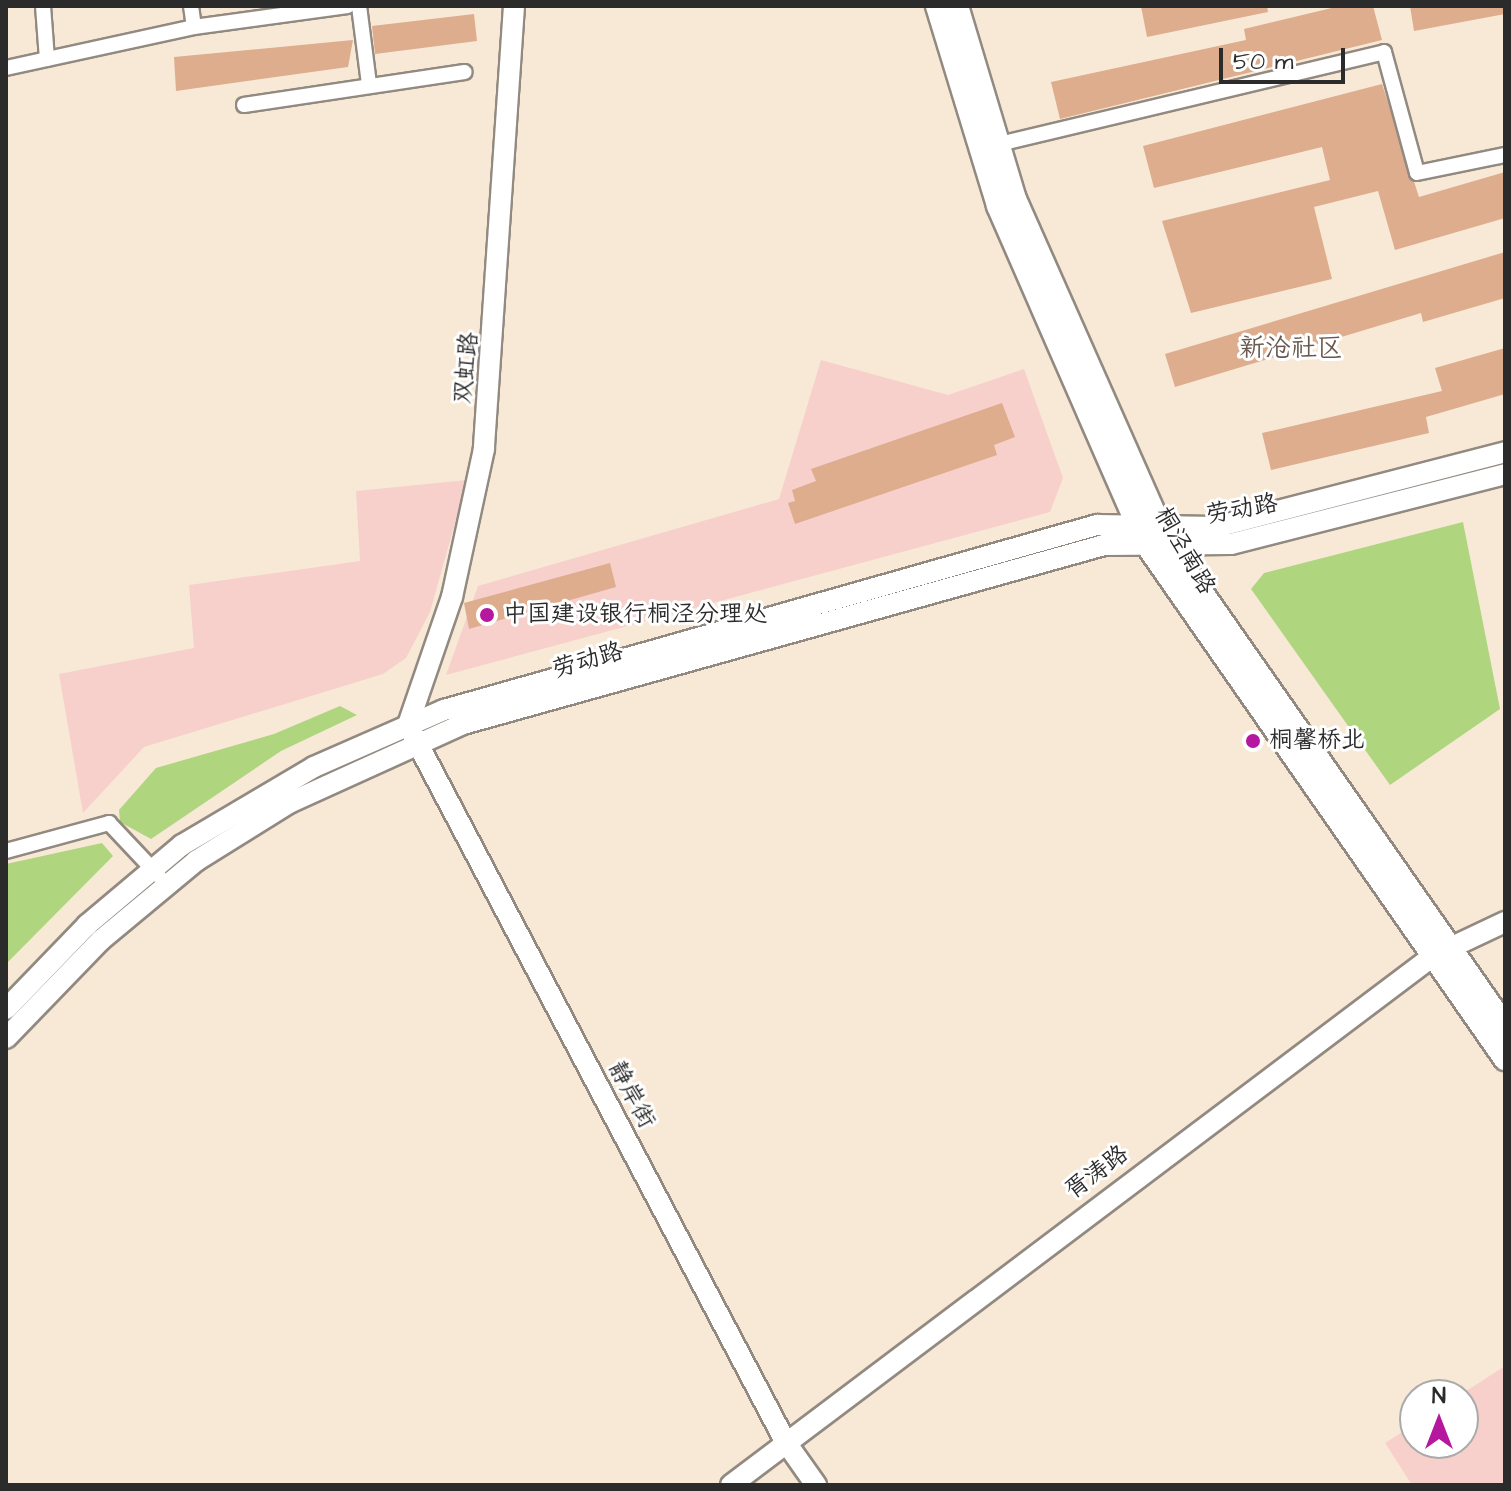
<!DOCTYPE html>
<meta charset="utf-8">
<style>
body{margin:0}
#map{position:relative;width:1511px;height:1491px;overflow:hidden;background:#f8e9d7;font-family:"Architects Daughter","LXGW WenKai TC",sans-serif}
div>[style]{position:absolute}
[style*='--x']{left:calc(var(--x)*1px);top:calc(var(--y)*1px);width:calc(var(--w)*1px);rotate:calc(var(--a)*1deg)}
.built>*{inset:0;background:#f7d0cc}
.green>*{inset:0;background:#afd57f}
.building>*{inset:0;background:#ddad8e}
.roads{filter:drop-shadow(2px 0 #928a81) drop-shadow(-2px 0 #928a81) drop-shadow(0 2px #928a81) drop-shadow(0 -2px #928a81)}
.street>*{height:14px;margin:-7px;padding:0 7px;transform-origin:7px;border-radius:7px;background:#fff}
.secondary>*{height:20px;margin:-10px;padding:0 10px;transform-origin:10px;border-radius:10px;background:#fff}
.primary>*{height:22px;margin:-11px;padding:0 11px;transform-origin:11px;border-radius:11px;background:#fff}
.dots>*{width:22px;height:22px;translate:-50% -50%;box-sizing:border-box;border:4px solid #fff;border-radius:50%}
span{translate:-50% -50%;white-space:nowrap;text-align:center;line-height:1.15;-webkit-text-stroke:6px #fff;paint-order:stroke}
.street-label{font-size:24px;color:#2b2b2b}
.poi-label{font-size:24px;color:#2b2b2b}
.left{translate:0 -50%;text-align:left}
.neighbourhood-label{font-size:26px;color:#69584e}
.frame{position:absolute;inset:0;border:8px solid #2b2b2b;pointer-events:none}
.north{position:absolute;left:1399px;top:1379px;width:80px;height:80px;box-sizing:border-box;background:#fff;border:2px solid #aaa;border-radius:50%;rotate:0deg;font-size:22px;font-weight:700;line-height:32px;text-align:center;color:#2b2b2b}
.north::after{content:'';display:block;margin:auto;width:28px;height:36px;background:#b5179e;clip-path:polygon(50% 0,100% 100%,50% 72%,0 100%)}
.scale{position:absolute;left:1219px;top:48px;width:126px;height:36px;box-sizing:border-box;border:4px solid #2b2b2b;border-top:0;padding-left:10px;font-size:24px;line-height:28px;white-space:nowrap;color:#2b2b2b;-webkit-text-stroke:6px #fff;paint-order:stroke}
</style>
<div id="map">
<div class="built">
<i style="clip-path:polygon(821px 360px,948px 395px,1024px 369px,1063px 478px,1050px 512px,446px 675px,478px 586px,779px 499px)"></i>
<i style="clip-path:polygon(467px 480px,430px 612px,406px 658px,383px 674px,144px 747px,83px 813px,59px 674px,194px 648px,189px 585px,360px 561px,356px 491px)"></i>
<i style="clip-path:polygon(1505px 1366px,1505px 1485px,1412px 1485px,1385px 1443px,1415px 1424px,1415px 1443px,1463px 1443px,1460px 1395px)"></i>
</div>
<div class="green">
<i style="clip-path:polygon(1463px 522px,1500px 709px,1390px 785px,1251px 589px,1264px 573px)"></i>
<i style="clip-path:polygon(340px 706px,357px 715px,281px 751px,151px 839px,120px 822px,119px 810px,156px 768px,274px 734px)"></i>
<i style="clip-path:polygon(102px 843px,113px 856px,6px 964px,6px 864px)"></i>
</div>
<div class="building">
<i style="clip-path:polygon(1141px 6px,1267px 6px,1268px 12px,1147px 37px)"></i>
<i style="clip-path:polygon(1340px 6px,1373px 6px,1382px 40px,1060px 119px,1051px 82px,1246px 40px,1244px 29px)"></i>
<i style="clip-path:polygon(1410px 6px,1505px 6px,1505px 14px,1414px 31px)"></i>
<i style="clip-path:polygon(474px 14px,477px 41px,375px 54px,372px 26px)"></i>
<i style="clip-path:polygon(353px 40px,348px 67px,176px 91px,174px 57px)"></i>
<i style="clip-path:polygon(1382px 84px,1419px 197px,1505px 172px,1505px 218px,1395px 250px,1378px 191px,1314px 207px,1332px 279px,1191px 313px,1162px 221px,1330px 180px,1322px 147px,1154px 188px,1143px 146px)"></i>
<i style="clip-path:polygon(1505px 252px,1505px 298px,1423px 322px,1421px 313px,1175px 387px,1165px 354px)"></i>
<i style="clip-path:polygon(1505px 348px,1505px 394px,1426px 417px,1429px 433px,1271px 470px,1262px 433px,1442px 391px,1435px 368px)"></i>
<i style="clip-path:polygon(1002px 403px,1015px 437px,994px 445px,997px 455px,795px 524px,788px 503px,795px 501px,792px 490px,816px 481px,811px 469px)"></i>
<i style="clip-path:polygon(610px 563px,616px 587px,469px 629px,464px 603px)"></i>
</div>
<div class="roads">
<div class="street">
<i style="--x:43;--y:6;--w:53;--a:85.7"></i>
<i style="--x:191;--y:6;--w:21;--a:82"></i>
<i style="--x:359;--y:6;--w:79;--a:82.7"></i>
<i style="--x:6;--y:68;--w:192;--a:-12.3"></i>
<i style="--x:194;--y:27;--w:155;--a:-7.8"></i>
<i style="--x:244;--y:105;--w:223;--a:-8.5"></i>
<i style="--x:995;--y:145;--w:400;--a:-13.4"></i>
<i style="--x:1384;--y:52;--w:125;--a:74.7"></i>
<i style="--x:1417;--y:173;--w:90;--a:-11.6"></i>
<i style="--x:6;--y:851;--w:107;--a:-15.2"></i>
<i style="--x:109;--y:823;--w:73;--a:46.7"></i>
</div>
<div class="secondary">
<i style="--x:514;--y:6;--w:444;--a:93.9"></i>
<i style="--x:484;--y:449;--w:151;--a:102.2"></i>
<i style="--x:452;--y:597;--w:135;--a:109"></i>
<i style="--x:408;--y:725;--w:809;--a:62.23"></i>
<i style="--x:785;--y:1441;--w:54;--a:54.8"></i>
<i style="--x:6;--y:1009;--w:117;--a:-46"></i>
<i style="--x:87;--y:925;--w:124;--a:-40.1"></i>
<i style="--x:182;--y:845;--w:153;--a:-30.6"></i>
<i style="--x:314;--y:767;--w:142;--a:-23.7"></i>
<i style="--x:444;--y:710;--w:679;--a:-15.82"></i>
<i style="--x:1097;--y:525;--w:119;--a:1"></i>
<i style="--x:1216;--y:527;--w:299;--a:-14.5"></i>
<i style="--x:6;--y:1038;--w:136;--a:-45.9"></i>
<i style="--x:101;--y:940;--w:124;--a:-39.7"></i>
<i style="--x:196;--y:861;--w:110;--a:-31.9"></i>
<i style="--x:289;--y:803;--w:191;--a:-24.4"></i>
<i style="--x:463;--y:724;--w:666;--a:-15.6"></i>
<i style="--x:1104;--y:545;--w:127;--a:-0.5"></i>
<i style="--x:1231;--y:544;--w:283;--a:-14.3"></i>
<i style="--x:731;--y:1485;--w:879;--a:-37"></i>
<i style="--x:1433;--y:956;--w:80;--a:-25.3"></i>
</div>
<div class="primary">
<i style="--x:937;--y:6;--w:209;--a:73"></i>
<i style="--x:998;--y:206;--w:369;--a:66.4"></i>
<i style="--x:1146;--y:544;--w:628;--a:55.12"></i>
<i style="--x:957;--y:6;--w:202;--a:73.3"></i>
<i style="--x:1015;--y:199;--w:377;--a:66.1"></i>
<i style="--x:1168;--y:544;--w:588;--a:55.04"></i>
</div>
</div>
<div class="dots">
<i style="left:487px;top:615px;background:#b5179e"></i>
<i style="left:1253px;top:741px;background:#b5179e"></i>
</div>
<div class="street-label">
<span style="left:467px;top:368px;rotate:-84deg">双虹路</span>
<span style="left:1242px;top:510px;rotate:-10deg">劳动路</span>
<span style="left:1184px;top:551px;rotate:60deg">桐泾南路</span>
<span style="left:588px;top:661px;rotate:-16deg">劳动路</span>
<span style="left:631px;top:1095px;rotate:62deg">静岸街</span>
<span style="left:1097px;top:1173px;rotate:-37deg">胥涛路</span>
</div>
<div class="poi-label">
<span class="left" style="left:503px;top:615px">中国建设银行桐泾分理处</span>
<span class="left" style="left:1269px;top:741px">桐馨桥北</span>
</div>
<div class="neighbourhood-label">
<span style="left:1291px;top:349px">新沧社区</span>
</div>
<div class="frame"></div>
<div class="north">N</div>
<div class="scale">50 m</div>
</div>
